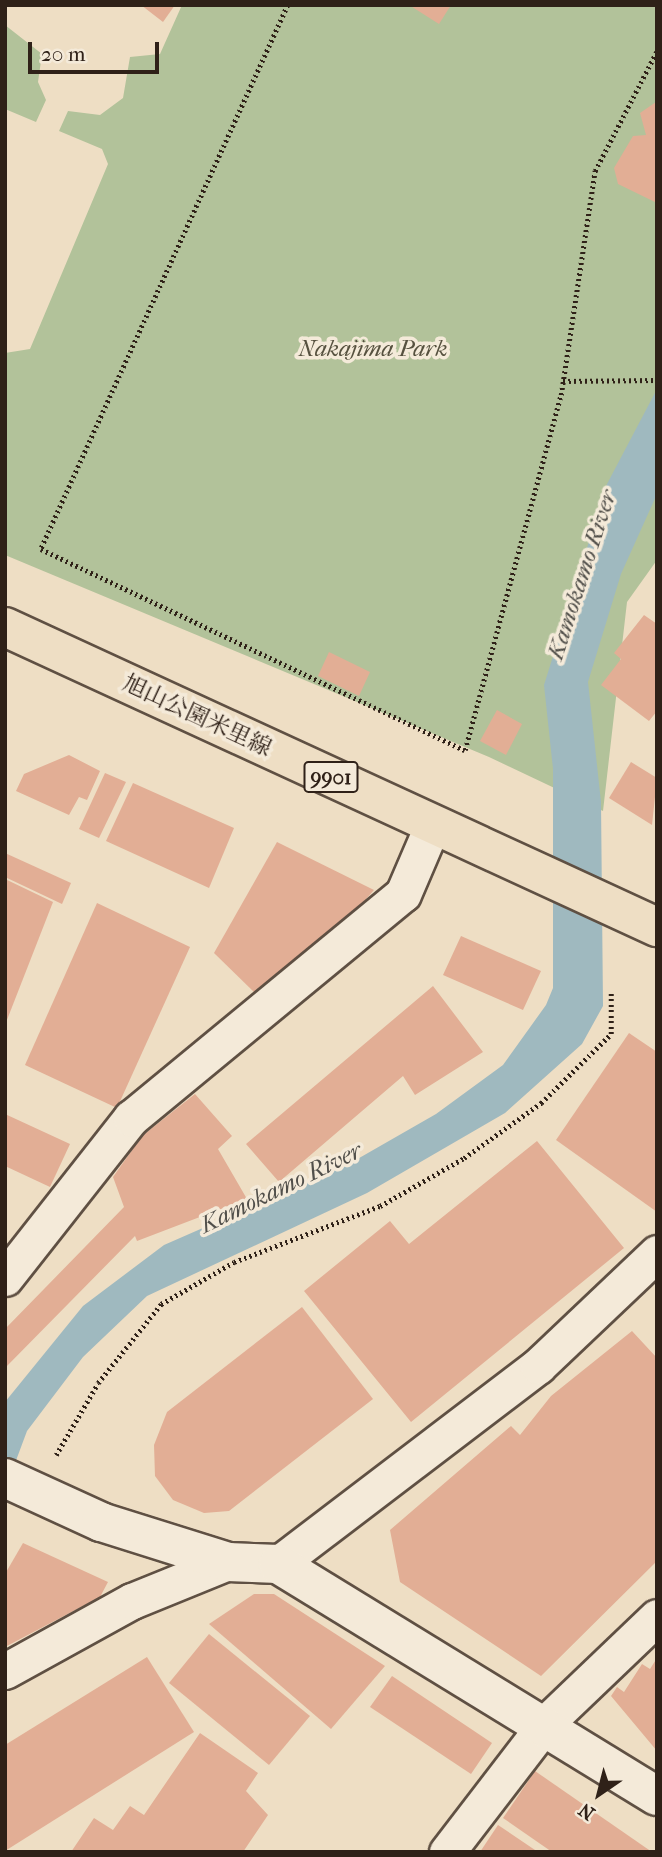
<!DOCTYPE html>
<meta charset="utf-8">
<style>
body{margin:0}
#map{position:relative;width:662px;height:1857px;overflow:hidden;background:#eedec4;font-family:"IM FELL French Canon","Noto Serif JP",serif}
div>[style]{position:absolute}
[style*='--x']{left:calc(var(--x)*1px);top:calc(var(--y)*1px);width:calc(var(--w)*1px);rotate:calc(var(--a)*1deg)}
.green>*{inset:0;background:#b2c29a}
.water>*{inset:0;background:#9fb9bf}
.building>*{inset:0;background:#e2ae95}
.path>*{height:4.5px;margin-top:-2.25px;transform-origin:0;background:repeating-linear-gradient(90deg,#2f2118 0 2px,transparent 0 5.5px)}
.roads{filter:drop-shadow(2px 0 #5f5043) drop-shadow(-2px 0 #5f5043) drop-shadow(0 2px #5f5043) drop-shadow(0 -2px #5f5043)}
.minor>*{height:35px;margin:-17.5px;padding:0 17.5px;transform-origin:17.5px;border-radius:17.5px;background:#f4ead9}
.tertiary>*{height:38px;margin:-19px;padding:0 19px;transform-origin:19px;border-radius:19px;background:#f4ead9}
.primary>*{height:38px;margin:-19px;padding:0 19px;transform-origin:19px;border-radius:19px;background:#eedec4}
span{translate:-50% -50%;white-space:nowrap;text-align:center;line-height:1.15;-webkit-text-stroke:7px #f4ead9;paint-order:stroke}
.shield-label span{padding:2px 5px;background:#f4ead9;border:2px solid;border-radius:5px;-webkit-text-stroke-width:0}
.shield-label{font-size:21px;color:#2f2118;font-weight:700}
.park-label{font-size:23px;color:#56513f;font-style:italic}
.street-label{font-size:23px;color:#2f2118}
.water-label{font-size:24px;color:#514f4a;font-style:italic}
.frame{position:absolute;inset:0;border:7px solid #2f2118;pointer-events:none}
.north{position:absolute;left:564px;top:1759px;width:70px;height:70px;-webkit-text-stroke:5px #f4ead9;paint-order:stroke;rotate:215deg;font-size:19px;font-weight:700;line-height:28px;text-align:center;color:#2f2118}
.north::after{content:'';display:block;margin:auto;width:24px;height:32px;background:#2f2118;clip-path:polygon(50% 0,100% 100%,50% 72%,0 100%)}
.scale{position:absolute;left:28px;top:42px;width:131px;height:32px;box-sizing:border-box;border:4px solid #2f2118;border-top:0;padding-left:9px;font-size:21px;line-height:24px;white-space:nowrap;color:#2f2118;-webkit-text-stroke:5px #f4ead9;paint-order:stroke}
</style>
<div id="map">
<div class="green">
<i style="clip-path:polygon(182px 5px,657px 5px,657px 560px,627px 602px,603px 811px,489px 757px,5px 555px,5px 353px,30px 349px,108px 164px,102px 149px,59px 131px,68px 111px,100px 115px,123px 98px,130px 57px,160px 54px)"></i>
<i style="clip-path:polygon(5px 25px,42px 54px,38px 82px,46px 100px,36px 122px,5px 109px)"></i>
</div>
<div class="water">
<i style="clip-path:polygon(657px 389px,657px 494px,621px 574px,588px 682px,601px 802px,603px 1006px,582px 1044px,505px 1113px,367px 1193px,147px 1296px,83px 1357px,27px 1431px,5px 1490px,5px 1402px,83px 1306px,164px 1245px,347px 1165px,436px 1114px,503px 1065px,546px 1005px,553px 988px,553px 769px,544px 685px,607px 484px)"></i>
</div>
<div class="building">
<i style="clip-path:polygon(141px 5px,175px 5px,163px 22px)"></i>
<i style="clip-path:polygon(409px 5px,451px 5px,439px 24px)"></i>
<i style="clip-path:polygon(657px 82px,657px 203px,618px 184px,614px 168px,633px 136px,646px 135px,640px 113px,656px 102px)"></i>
<i style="clip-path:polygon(644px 615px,657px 624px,657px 711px,649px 721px,601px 685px,621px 659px,614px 653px)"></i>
<i style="clip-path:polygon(329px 652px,370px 672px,359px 696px,318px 676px)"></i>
<i style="clip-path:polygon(497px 710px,522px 724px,506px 755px,480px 741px)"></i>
<i style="clip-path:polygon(69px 755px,100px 771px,87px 800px,79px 797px,69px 815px,16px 791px,24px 774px)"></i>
<i style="clip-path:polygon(631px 762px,657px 778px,652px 825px,609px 798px)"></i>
<i style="clip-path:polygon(105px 773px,126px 782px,99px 838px,79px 829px)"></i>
<i style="clip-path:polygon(133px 783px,234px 828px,209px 888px,106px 841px)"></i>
<i style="clip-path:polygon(277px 842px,374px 890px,339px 930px,257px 995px,214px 953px)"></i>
<i style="clip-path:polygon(5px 853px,71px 883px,62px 904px,5px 877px)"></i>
<i style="clip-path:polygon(5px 879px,53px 902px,5px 1025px)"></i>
<i style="clip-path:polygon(97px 903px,190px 947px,117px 1108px,25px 1065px)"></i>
<i style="clip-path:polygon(461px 936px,541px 971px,523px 1010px,443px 975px)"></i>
<i style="clip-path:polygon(433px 986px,483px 1052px,415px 1095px,403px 1076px,279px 1182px,246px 1144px)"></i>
<i style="clip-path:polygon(629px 1033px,657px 1052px,657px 1212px,556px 1140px)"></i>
<i style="clip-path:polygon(195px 1094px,232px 1136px,218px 1149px,247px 1199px,137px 1241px,135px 1236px,5px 1368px,5px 1329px,124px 1207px,113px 1177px,142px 1136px)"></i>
<i style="clip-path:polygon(5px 1114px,70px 1144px,50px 1187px,5px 1166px)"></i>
<i style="clip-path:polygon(537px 1141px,624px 1248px,411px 1422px,304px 1291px,390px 1221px,409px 1244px)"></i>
<i style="clip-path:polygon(302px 1307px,373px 1399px,229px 1511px,204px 1513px,173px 1500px,155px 1476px,154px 1445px,167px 1412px)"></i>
<i style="clip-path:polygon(632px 1331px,657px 1358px,657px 1561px,541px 1676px,400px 1582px,390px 1530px,511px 1426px,520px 1435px,551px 1396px)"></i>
<i style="clip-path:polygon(23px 1543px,108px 1582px,100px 1597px,5px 1647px,5px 1574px)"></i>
<i style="clip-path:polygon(254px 1594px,274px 1594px,385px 1666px,331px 1729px,209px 1624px)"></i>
<i style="clip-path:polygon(209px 1634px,310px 1716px,269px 1765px,169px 1683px)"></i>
<i style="clip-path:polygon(147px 1657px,194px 1732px,5px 1851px,5px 1745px)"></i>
<i style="clip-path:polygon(657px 1658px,657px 1751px,611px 1696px,617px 1687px,624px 1692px,642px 1664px,650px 1669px)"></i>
<i style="clip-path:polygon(392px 1676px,492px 1743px,471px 1774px,370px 1707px)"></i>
<i style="clip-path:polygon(200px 1733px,258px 1773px,246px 1791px,268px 1815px,243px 1852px,71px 1852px,94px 1818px,113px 1830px,130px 1806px,144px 1815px)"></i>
<i style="clip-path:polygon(535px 1771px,652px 1852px,552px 1852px,503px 1818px)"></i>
<i style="clip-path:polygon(498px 1825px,538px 1852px,480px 1852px)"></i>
</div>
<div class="path">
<i style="--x:288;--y:5;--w:597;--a:114.42"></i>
<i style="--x:41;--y:549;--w:469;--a:25.4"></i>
<i style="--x:465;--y:750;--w:368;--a:-74.9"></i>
<i style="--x:561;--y:395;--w:227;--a:-81.4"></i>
<i style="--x:595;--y:171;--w:135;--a:-62.7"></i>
<i style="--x:563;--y:381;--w:94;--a:-0.6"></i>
<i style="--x:56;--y:1455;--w:83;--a:-59.7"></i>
<i style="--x:98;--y:1383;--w:101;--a:-51.4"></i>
<i style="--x:161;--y:1304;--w:84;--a:-29.9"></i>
<i style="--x:234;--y:1262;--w:156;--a:-21"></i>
<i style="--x:380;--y:1206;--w:97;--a:-29.7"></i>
<i style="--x:464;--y:1158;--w:95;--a:-35.5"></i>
<i style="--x:541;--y:1103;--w:98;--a:-44.6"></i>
<i style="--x:611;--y:1034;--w:44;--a:-90"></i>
</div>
<div class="roads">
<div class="minor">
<i style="--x:5;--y:1278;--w:204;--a:-51.8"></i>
<i style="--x:131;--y:1118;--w:352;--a:-39.5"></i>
<i style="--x:403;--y:894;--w:76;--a:-66.8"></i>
<i style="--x:278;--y:1564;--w:327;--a:-37.3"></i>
<i style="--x:538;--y:1366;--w:164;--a:-43.5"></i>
<i style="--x:5;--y:1671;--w:145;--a:-28.9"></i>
<i style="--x:132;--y:1601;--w:104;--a:-22.1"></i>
<i style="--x:447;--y:1852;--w:163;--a:-52.5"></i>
<i style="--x:546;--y:1723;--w:153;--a:-43.7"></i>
</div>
<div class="tertiary">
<i style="--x:5;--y:1478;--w:106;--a:24.6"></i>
<i style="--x:101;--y:1522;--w:133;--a:17.5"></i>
<i style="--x:228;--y:1562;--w:50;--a:2.3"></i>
<i style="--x:278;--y:1564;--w:444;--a:31.5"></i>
</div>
<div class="primary">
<i style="--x:5;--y:627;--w:718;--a:24.71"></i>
</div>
</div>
<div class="shield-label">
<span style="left:331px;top:777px">9901</span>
</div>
<div class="park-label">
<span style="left:373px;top:349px">Nakajima Park</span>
</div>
<div class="street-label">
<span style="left:197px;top:716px;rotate:25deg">旭山公園米里線</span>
</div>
<div class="water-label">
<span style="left:582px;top:575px;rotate:-72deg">Kamokamo River</span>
<span style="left:281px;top:1188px;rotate:-26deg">Kamokamo River</span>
</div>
<div class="frame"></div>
<div class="north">N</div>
<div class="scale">20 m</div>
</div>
